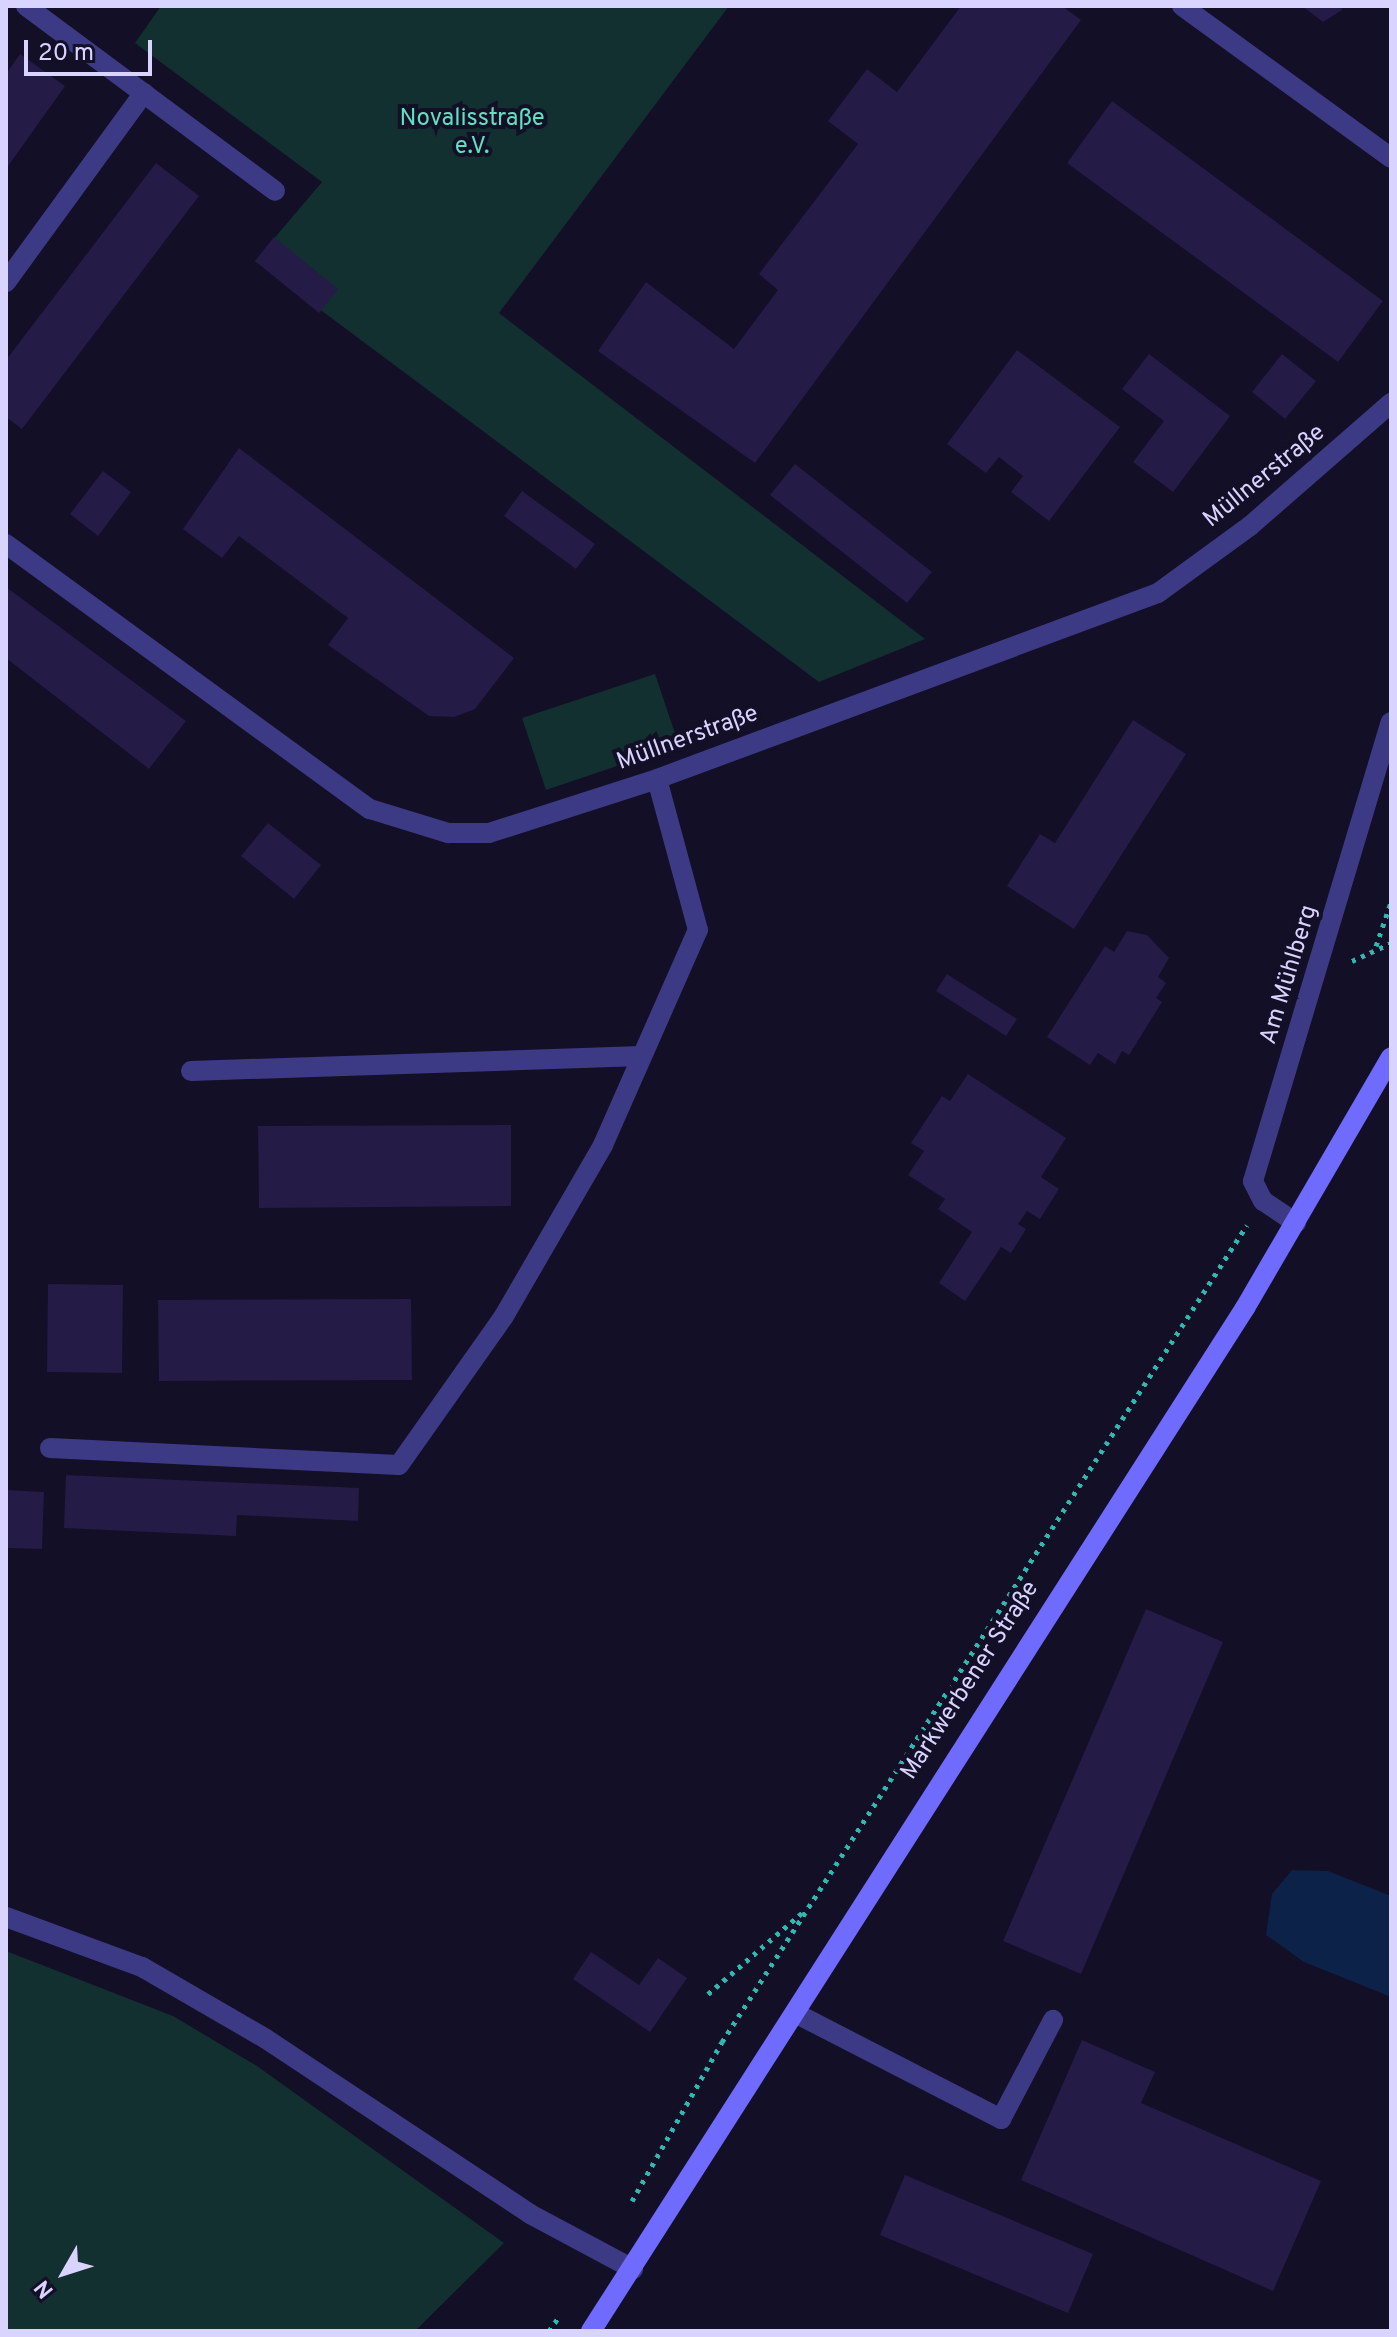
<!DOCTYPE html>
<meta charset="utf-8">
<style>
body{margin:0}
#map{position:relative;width:1397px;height:2337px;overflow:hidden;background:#130f26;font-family:Overpass,sans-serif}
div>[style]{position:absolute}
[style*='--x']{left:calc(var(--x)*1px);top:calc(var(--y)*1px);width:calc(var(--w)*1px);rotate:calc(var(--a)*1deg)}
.green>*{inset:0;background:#12302f}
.water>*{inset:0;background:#0c2248}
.building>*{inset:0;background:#241b47}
.path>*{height:5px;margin-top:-2.5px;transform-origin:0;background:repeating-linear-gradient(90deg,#2fb8b0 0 4px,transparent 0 10px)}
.service>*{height:20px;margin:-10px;padding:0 10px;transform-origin:10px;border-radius:10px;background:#3d3a85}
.minor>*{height:20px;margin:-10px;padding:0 10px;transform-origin:10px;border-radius:10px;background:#3d3a85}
.secondary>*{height:20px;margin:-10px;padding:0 10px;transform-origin:10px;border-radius:10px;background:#6f6bff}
span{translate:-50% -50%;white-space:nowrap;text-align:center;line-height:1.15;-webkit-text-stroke:8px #130f26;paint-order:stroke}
.park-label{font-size:24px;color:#5fe0c0}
.street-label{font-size:24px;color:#d9d4ff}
.frame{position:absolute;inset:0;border:8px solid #d9d4ff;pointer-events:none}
.north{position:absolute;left:24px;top:2233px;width:80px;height:80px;-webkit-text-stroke:6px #130f26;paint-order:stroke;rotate:231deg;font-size:22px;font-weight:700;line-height:32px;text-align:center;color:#d9d4ff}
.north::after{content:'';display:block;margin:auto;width:28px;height:36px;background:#d9d4ff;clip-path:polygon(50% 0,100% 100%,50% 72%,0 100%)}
.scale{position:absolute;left:24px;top:40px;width:128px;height:36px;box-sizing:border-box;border:4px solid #d9d4ff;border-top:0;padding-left:10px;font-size:24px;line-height:28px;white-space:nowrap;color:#d9d4ff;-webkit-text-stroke:6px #130f26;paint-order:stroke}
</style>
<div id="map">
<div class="green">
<i style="clip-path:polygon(161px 6px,729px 6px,499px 313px,925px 639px,819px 682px,255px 261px,322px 182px,135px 43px)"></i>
<i style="clip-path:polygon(655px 674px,679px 745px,546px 790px,522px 718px)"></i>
<i style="clip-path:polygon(6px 1951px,173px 2016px,257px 2066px,504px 2243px,415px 2331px,6px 2331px)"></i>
</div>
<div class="water">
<i style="clip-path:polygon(1292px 1870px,1328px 1871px,1391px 1896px,1391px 1997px,1304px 1962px,1266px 1935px,1272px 1894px)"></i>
</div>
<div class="building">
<i style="clip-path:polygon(961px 6px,1062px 6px,1081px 20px,755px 463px,598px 351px,646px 282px,734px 349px,778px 290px,759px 274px,858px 144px,828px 121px,867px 69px,897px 92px)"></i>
<i style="clip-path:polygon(1302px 6px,1341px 6px,1342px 10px,1323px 22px)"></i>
<i style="clip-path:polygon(20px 54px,65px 86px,6px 169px,6px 74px)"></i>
<i style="clip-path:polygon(1112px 101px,1383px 301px,1338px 362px,1067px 163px)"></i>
<i style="clip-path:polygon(156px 163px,199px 196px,22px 429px,6px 417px,6px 360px)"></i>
<i style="clip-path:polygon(274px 237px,338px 289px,319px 313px,255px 261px)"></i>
<i style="clip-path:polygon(1017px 350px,1120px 427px,1049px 521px,1011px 492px,1023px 476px,999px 457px,986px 473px,947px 444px)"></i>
<i style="clip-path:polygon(1149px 354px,1230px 416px,1173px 492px,1133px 462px,1164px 421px,1122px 389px)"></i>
<i style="clip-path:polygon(1282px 354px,1316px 381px,1285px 419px,1252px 392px)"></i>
<i style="clip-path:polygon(239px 448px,514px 658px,475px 709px,454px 717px,429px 716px,328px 645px,348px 618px,239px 536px,222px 558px,183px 529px)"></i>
<i style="clip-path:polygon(795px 464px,932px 572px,907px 603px,770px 495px)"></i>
<i style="clip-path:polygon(103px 471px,131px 492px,98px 536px,70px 514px)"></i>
<i style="clip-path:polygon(522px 491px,595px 544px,576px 569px,504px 516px)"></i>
<i style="clip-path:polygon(6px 587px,186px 721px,149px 769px,6px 658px)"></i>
<i style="clip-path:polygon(1133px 720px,1186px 754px,1074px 929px,1007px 886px,1040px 834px,1055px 843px)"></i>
<i style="clip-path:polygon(268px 823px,321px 865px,294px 899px,241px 856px)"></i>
<i style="clip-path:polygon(1127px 931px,1147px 935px,1169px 958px,1158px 977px,1166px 983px,1156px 998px,1162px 1002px,1129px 1055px,1122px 1051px,1115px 1064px,1098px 1053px,1090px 1065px,1047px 1037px,1105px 946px,1114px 952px)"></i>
<i style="clip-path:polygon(947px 974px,1017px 1019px,1006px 1036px,936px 991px)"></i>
<i style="clip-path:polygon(968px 1074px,1066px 1138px,1041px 1177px,1059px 1189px,1040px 1219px,1027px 1211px,1018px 1224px,1026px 1229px,1011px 1253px,1001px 1247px,965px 1301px,939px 1283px,972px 1232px,938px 1209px,945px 1199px,908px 1175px,924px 1151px,911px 1143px,942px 1096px,950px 1101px)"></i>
<i style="clip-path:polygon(511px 1125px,511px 1206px,259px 1208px,258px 1126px)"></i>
<i style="clip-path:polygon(48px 1284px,123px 1285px,122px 1373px,47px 1372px)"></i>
<i style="clip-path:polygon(411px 1299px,412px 1380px,159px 1381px,158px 1300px)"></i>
<i style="clip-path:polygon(66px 1475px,359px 1488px,358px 1521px,237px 1515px,236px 1536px,64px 1528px)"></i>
<i style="clip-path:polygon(6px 1490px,44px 1492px,42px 1549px,6px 1548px)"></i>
<i style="clip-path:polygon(1146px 1609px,1223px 1642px,1081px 1974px,1003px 1941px)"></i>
<i style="clip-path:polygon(591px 1952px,639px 1985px,658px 1958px,687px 1978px,650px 2032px,573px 1979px)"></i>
<i style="clip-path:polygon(1082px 2040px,1155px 2072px,1141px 2103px,1321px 2181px,1273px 2291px,1021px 2180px)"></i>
<i style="clip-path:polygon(905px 2175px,1093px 2254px,1068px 2313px,880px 2235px)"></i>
</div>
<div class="path">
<i style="--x:1376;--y:946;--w:46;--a:-71.2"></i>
<i style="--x:1352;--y:961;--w:43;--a:-24.8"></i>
<i style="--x:708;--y:1994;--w:125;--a:-40.8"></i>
<i style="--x:632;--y:2201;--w:183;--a:-60.5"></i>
<i style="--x:722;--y:2042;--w:971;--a:-57.28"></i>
<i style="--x:549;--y:2331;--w:19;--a:-55"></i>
</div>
<div class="service">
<i style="--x:191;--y:1071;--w:451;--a:-1.9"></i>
<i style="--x:50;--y:1448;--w:349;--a:2.8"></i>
<i style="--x:399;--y:1465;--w:182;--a:-54.8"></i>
<i style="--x:504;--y:1316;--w:198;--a:-59.9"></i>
<i style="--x:603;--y:1145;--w:235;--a:-66.2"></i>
<i style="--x:698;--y:930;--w:156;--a:-105.2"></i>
<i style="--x:6;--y:1917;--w:145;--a:20.2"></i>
<i style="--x:142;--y:1967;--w:143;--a:30.1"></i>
<i style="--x:266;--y:2039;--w:317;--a:33.5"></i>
<i style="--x:530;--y:2214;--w:117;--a:28.1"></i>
<i style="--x:795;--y:2013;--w:232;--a:27.2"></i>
<i style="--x:1001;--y:2119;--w:112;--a:-62.3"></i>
</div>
<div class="minor">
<i style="--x:26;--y:6;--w:310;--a:36.6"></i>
<i style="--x:1182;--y:6;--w:258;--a:36"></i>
<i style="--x:6;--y:282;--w:234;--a:-53.9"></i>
<i style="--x:6;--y:544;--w:450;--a:36.1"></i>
<i style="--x:370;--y:809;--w:82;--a:17.1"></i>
<i style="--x:448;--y:833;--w:41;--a:0"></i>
<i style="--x:489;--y:833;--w:176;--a:-17.8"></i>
<i style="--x:657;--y:779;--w:534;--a:-20.37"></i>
<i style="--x:1158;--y:593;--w:114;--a:-36.1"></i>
<i style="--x:1250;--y:526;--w:187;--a:-41.1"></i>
<i style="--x:1296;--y:1223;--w:40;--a:-146"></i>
<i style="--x:1263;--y:1201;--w:22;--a:-117"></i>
<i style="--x:1253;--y:1181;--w:479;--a:-73.3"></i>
</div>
<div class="secondary">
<i style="--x:591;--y:2331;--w:1214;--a:-57.41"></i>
<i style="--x:1245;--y:1308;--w:290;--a:-59.8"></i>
</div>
<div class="park-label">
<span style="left:472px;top:134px">Novalisstraße<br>e.V.</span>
</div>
<div class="street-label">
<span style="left:1265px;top:477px;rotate:-39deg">Müllnerstraße</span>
<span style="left:688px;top:739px;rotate:-20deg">Müllnerstraße</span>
<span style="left:1290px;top:975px;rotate:-73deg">Am Mühlberg</span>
<span style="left:971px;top:1681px;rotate:-57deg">Markwerbener Straße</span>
</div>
<div class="frame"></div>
<div class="north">N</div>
<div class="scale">20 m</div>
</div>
